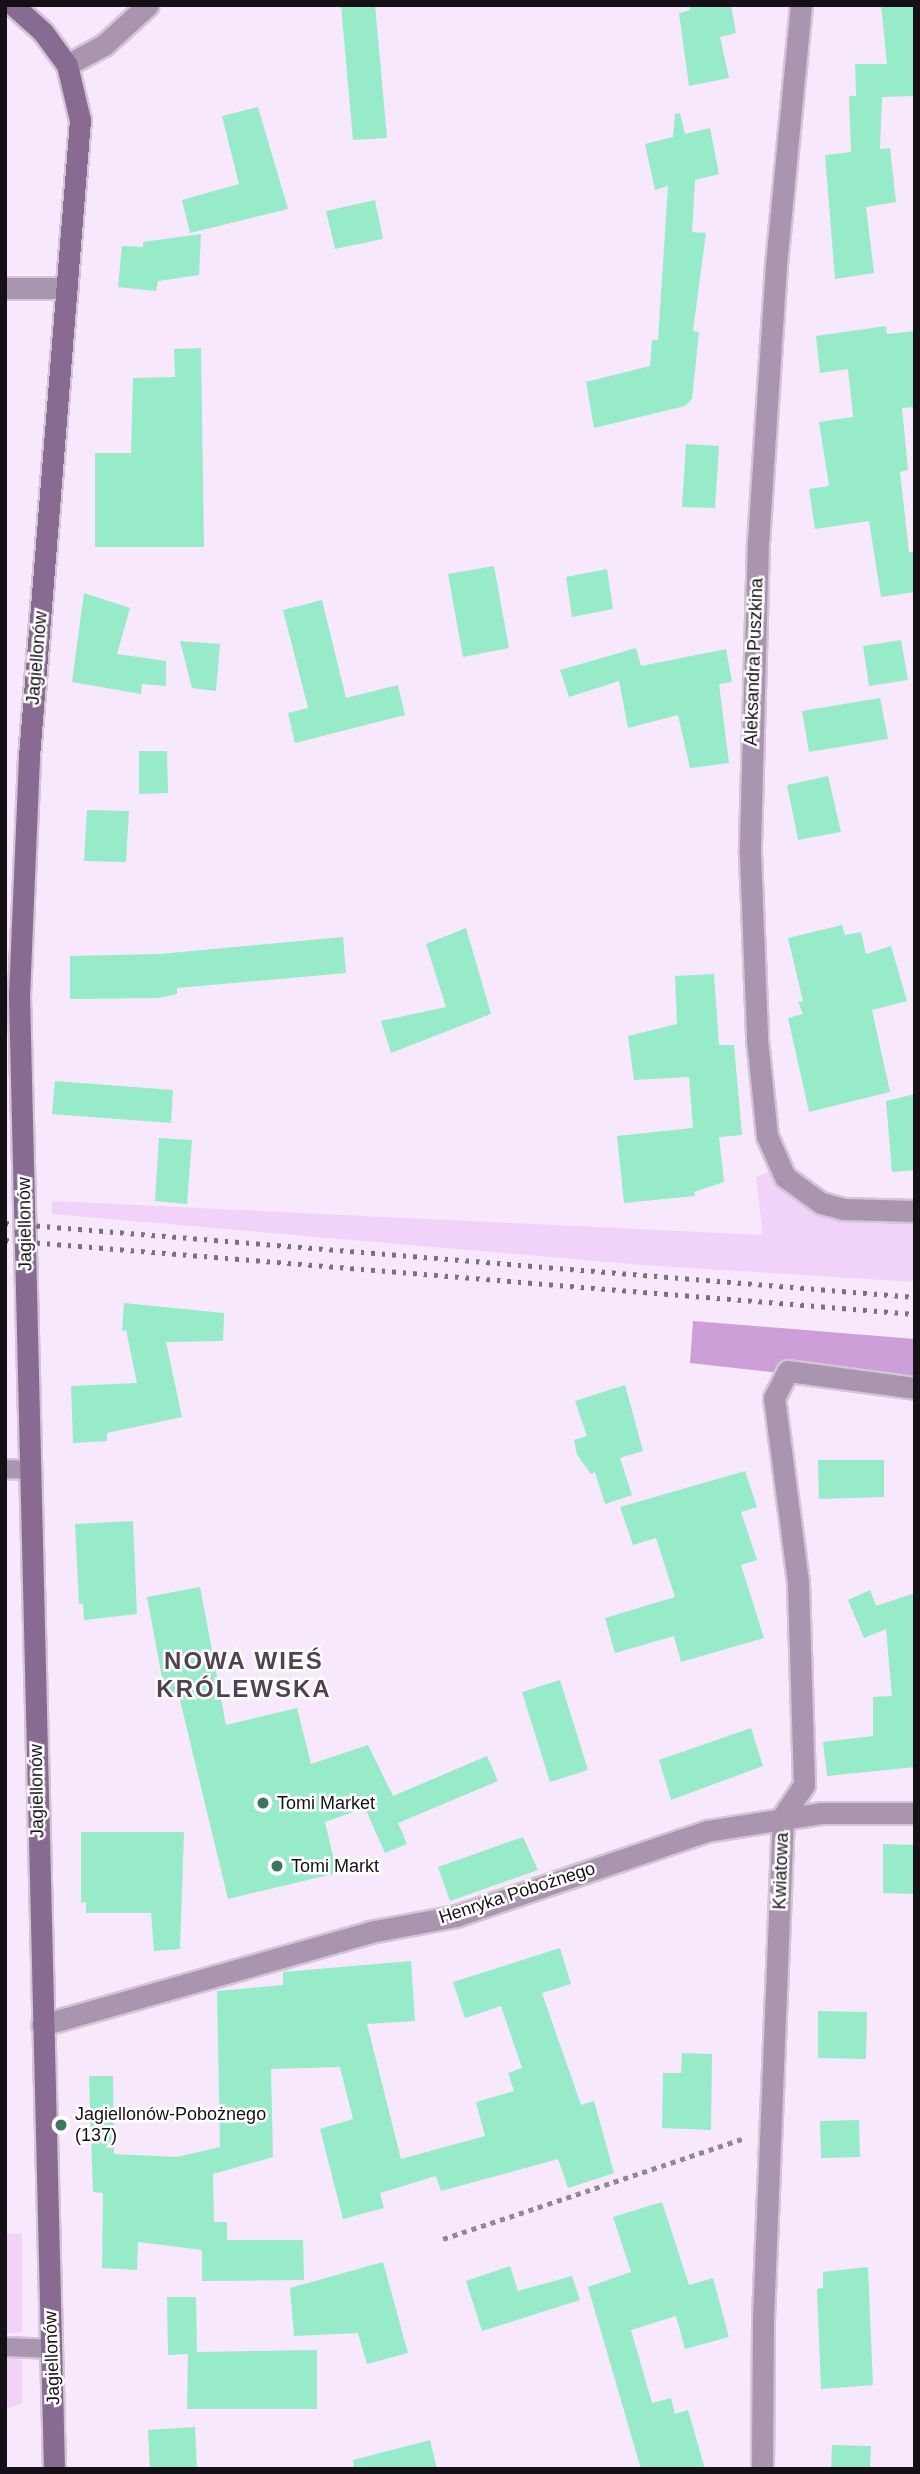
<!DOCTYPE html>
<meta charset="utf-8">
<style>
body{margin:0}
#map{position:relative;width:920px;height:2474px;overflow:hidden;background:#f7e8fb;font-family:Helvetica,sans-serif}
div>[style]{position:absolute}
[style*='--x']{left:calc(var(--x)*1px);top:calc(var(--y)*1px);width:calc(var(--w)*1px);rotate:calc(var(--a)*1deg)}
.green>*{inset:0;background:#f1d2f9}
.forest>*{inset:0;background:#cc9fd9}
.building>*{inset:0;background:#97ebc9}
.path>*{height:4.5px;margin-top:-2.25px;transform-origin:0;background:repeating-linear-gradient(90deg,#928895 0 5px,transparent 0 10px)}
.roads{filter:drop-shadow(2px 0 #d3c5d6) drop-shadow(-2px 0 #d3c5d6) drop-shadow(0 2px #d3c5d6) drop-shadow(0 -2px #d3c5d6)}
.lane>*{height:18px;margin:-9px;padding:0 9px;transform-origin:9px;border-radius:9px;background:#a995af}
.street>*{height:21px;margin:-10.5px;padding:0 10.5px;transform-origin:10.5px;border-radius:10.5px;background:#a995af}
.secondary>*{height:21px;margin:-10.5px;padding:0 10.5px;transform-origin:10.5px;border-radius:10.5px;background:#886b90}
.rail>*{height:5px;margin-top:-2.5px;transform-origin:0;background:repeating-linear-gradient(90deg,#7a717c 0 3.5px,transparent 0 10.5px)}
.dots>*{width:19px;height:19px;translate:-50% -50%;box-sizing:border-box;border:4px solid #fff;border-radius:50%}
span{translate:-50% -50%;white-space:nowrap;text-align:center;line-height:1.15;-webkit-text-stroke:5px #fff;paint-order:stroke}
.street-label{font-size:18px;color:#151016}
.poi-label{font-size:18px;color:#151016}
.left{translate:0 -50%;text-align:left}
.district-label{font-size:24px;color:#4f4352;font-weight:700;letter-spacing:2px}
.frame{position:absolute;inset:0;border:7px solid #151016;pointer-events:none}
</style>
<div id="map">
<div class="green">
<i style="clip-path:polygon(780px 1166px,799px 1190px,915px 1211px,915px 1282px,643px 1265px,52px 1214px,52px 1201px,763px 1235px,756px 1178px)"></i>
<i style="clip-path:polygon(5px 2233px,22px 2234px,22px 2332px,5px 2334px)"></i>
<i style="clip-path:polygon(5px 2358px,22px 2360px,22px 2403px,10px 2408px,5px 2407px)"></i>
</div>
<div class="forest">
<i style="clip-path:polygon(693px 1321px,915px 1339px,915px 1388px,690px 1363px)"></i>
</div>
<div class="building">
<i style="clip-path:polygon(341px 5px,375px 5px,387px 138px,353px 140px)"></i>
<i style="clip-path:polygon(689px 5px,731px 5px,736px 33px,720px 37px,729px 78px,689px 86px,679px 13px,690px 10px)"></i>
<i style="clip-path:polygon(881px 5px,915px 5px,915px 96px,882px 97px,880px 149px,890px 148px,896px 202px,866px 207px,874px 273px,835px 279px,825px 155px,851px 152px,849px 96px,856px 96px,855px 64px,887px 64px)"></i>
<i style="clip-path:polygon(258px 107px,288px 209px,190px 233px,182px 200px,239px 184px,222px 116px)"></i>
<i style="clip-path:polygon(680px 113px,685px 134px,710px 128px,719px 174px,695px 180px,692px 232px,706px 233px,693px 331px,699px 332px,692px 399px,685px 406px,594px 428px,586px 382px,650px 366px,652px 340px,658px 340px,668px 186px,655px 190px,645px 144px,673px 137px,675px 114px)"></i>
<i style="clip-path:polygon(375px 200px,383px 239px,335px 249px,326px 211px)"></i>
<i style="clip-path:polygon(201px 234px,199px 275px,158px 281px,156px 291px,118px 287px,122px 246px,143px 247px,143px 242px)"></i>
<i style="clip-path:polygon(886px 326px,887px 334px,915px 331px,915px 407px,902px 408px,908px 470px,900px 472px,909px 552px,915px 552px,915px 592px,881px 597px,869px 521px,815px 529px,809px 489px,829px 486px,819px 422px,853px 417px,848px 369px,820px 373px,816px 336px)"></i>
<i style="clip-path:polygon(201px 348px,204px 547px,95px 547px,95px 453px,131px 453px,133px 378px,175px 377px,174px 349px)"></i>
<i style="clip-path:polygon(686px 444px,719px 446px,715px 508px,682px 507px)"></i>
<i style="clip-path:polygon(494px 566px,509px 648px,463px 657px,448px 574px)"></i>
<i style="clip-path:polygon(607px 569px,613px 609px,572px 617px,566px 577px)"></i>
<i style="clip-path:polygon(84px 593px,130px 608px,117px 654px,166px 661px,166px 686px,142px 684px,141px 694px,72px 682px)"></i>
<i style="clip-path:polygon(322px 600px,346px 698px,398px 685px,405px 715px,295px 743px,288px 713px,308px 708px,283px 610px)"></i>
<i style="clip-path:polygon(901px 640px,908px 680px,869px 686px,863px 646px)"></i>
<i style="clip-path:polygon(180px 641px,220px 644px,216px 691px,192px 688px)"></i>
<i style="clip-path:polygon(636px 648px,641px 666px,726px 649px,732px 682px,719px 684px,729px 763px,690px 768px,678px 715px,628px 728px,619px 681px,569px 697px,560px 670px)"></i>
<i style="clip-path:polygon(880px 698px,888px 739px,809px 752px,802px 711px)"></i>
<i style="clip-path:polygon(139px 751px,167px 751px,168px 793px,139px 794px)"></i>
<i style="clip-path:polygon(828px 776px,841px 832px,798px 840px,787px 785px)"></i>
<i style="clip-path:polygon(87px 810px,129px 811px,126px 862px,84px 861px)"></i>
<i style="clip-path:polygon(842px 925px,845px 935px,861px 932px,866px 954px,891px 946px,907px 1001px,872px 1010px,890px 1092px,809px 1112px,788px 1018px,803px 1014px,798px 1002px,803px 1001px,788px 938px)"></i>
<i style="clip-path:polygon(466px 928px,491px 1014px,391px 1053px,381px 1021px,446px 1007px,426px 944px)"></i>
<i style="clip-path:polygon(343px 937px,346px 973px,177px 988px,177px 994px,158px 998px,70px 999px,70px 956px,160px 954px)"></i>
<i style="clip-path:polygon(714px 974px,719px 1045px,734px 1045px,742px 1135px,719px 1137px,724px 1182px,694px 1192px,695px 1196px,624px 1203px,617px 1136px,693px 1128px,689px 1077px,634px 1080px,628px 1036px,677px 1024px,675px 976px)"></i>
<i style="clip-path:polygon(55px 1081px,173px 1090px,171px 1123px,52px 1114px)"></i>
<i style="clip-path:polygon(915px 1094px,915px 1170px,892px 1172px,886px 1101px)"></i>
<i style="clip-path:polygon(159px 1138px,192px 1140px,187px 1204px,155px 1201px)"></i>
<i style="clip-path:polygon(124px 1303px,224px 1313px,223px 1341px,166px 1342px,182px 1417px,107px 1433px,107px 1441px,73px 1443px,71px 1386px,137px 1383px,126px 1330px,122px 1331px)"></i>
<i style="clip-path:polygon(625px 1385px,643px 1451px,620px 1458px,632px 1495px,605px 1504px,595px 1472px,591px 1474px,577px 1455px,574px 1440px,587px 1436px,575px 1401px)"></i>
<i style="clip-path:polygon(818px 1460px,884px 1460px,884px 1497px,819px 1499px)"></i>
<i style="clip-path:polygon(745px 1471px,757px 1507px,741px 1512px,757px 1560px,741px 1565px,764px 1638px,681px 1662px,674px 1636px,615px 1653px,605px 1618px,675px 1597px,656px 1538px,633px 1545px,620px 1507px)"></i>
<i style="clip-path:polygon(133px 1521px,137px 1614px,84px 1620px,83px 1604px,79px 1604px,75px 1524px)"></i>
<i style="clip-path:polygon(200px 1587px,226px 1725px,297px 1708px,311px 1764px,368px 1745px,393px 1796px,487px 1756px,498px 1781px,398px 1823px,407px 1844px,385px 1853px,365px 1808px,325px 1822px,337px 1873px,228px 1899px,178px 1692px,165px 1694px,147px 1597px)"></i>
<i style="clip-path:polygon(870px 1590px,876px 1606px,915px 1593px,915px 1767px,827px 1776px,823px 1742px,873px 1736px,873px 1697px,892px 1696px,886px 1629px,864px 1638px,848px 1600px)"></i>
<i style="clip-path:polygon(560px 1680px,588px 1770px,550px 1782px,522px 1692px)"></i>
<i style="clip-path:polygon(751px 1728px,763px 1766px,671px 1800px,659px 1760px)"></i>
<i style="clip-path:polygon(81px 1832px,184px 1832px,180px 1949px,154px 1951px,151px 1913px,86px 1913px,86px 1902px,81px 1903px)"></i>
<i style="clip-path:polygon(523px 1837px,538px 1870px,450px 1901px,438px 1867px)"></i>
<i style="clip-path:polygon(883px 1844px,915px 1845px,915px 1894px,883px 1893px)"></i>
<i style="clip-path:polygon(560px 1948px,571px 1984px,542px 1993px,581px 2105px,594px 2101px,614px 2173px,568px 2188px,558px 2159px,441px 2191px,436px 2176px,380px 2193px,384px 2208px,343px 2219px,320px 2129px,353px 2119px,340px 2067px,271px 2069px,273px 2157px,213px 2174px,214px 2222px,227px 2222px,227px 2240px,303px 2240px,304px 2280px,202px 2281px,202px 2250px,138px 2242px,137px 2270px,102px 2268px,103px 2193px,93px 2192px,89px 2076px,113px 2076px,114px 2154px,177px 2157px,220px 2147px,217px 1991px,283px 1985px,283px 1972px,411px 1961px,415px 2021px,367px 2024px,401px 2159px,485px 2136px,476px 2102px,514px 2091px,508px 2073px,522px 2068px,501px 2006px,465px 2018px,453px 1982px)"></i>
<i style="clip-path:polygon(818px 2011px,867px 2012px,866px 2059px,818px 2058px)"></i>
<i style="clip-path:polygon(682px 2053px,712px 2054px,711px 2130px,662px 2128px,663px 2073px,681px 2073px)"></i>
<i style="clip-path:polygon(859px 2120px,860px 2157px,821px 2158px,820px 2121px)"></i>
<i style="clip-path:polygon(662px 2202px,689px 2285px,713px 2278px,729px 2337px,685px 2349px,676px 2316px,631px 2330px,652px 2403px,671px 2398px,675px 2414px,688px 2410px,705px 2469px,641px 2469px,588px 2287px,631px 2272px,613px 2217px)"></i>
<i style="clip-path:polygon(383px 2262px,408px 2353px,367px 2364px,358px 2333px,294px 2336px,290px 2288px)"></i>
<i style="clip-path:polygon(510px 2266px,518px 2291px,572px 2276px,580px 2300px,482px 2331px,466px 2281px)"></i>
<i style="clip-path:polygon(868px 2267px,873px 2385px,821px 2389px,817px 2289px,823px 2288px,823px 2272px)"></i>
<i style="clip-path:polygon(167px 2297px,196px 2297px,197px 2352px,317px 2350px,317px 2409px,187px 2409px,188px 2354px,168px 2355px)"></i>
<i style="clip-path:polygon(195px 2427px,197px 2469px,150px 2469px,148px 2430px)"></i>
<i style="clip-path:polygon(430px 2440px,437px 2469px,354px 2469px,353px 2460px)"></i>
<i style="clip-path:polygon(832px 2445px,871px 2446px,870px 2469px,831px 2469px)"></i>
</div>
<div class="path">
<i style="--x:5;--y:2024;--w:1;--a:0"></i>
<i style="--x:443;--y:2239;--w:317;--a:-18.5"></i>
</div>
<div class="roads">
<div class="lane">
<i style="--x:5;--y:1469;--w:25;--a:2"></i>
<i style="--x:5;--y:2347;--w:47;--a:2.4"></i>
</div>
<div class="street">
<i style="--x:801;--y:5;--w:261;--a:95.5"></i>
<i style="--x:776;--y:265;--w:276;--a:93.7"></i>
<i style="--x:758;--y:540;--w:313;--a:91.5"></i>
<i style="--x:750;--y:853;--w:186;--a:87.8"></i>
<i style="--x:757;--y:1039;--w:98;--a:84.1"></i>
<i style="--x:767;--y:1136;--w:45;--a:66.3"></i>
<i style="--x:785;--y:1177;--w:44;--a:35.8"></i>
<i style="--x:821;--y:1203;--w:23;--a:15"></i>
<i style="--x:843;--y:1209;--w:72;--a:1.6"></i>
<i style="--x:67;--y:65;--w:42;--a:-28.4"></i>
<i style="--x:104;--y:45;--w:59;--a:-42.3"></i>
<i style="--x:5;--y:288;--w:62;--a:0"></i>
<i style="--x:42;--y:2025;--w:341;--a:-15.8"></i>
<i style="--x:370;--y:1932;--w:87;--a:-10.5"></i>
<i style="--x:456;--y:1916;--w:265;--a:-18.7"></i>
<i style="--x:707;--y:1831;--w:115;--a:-9"></i>
<i style="--x:821;--y:1813;--w:94;--a:0"></i>
<i style="--x:762;--y:2469;--w:151;--a:-89.6"></i>
<i style="--x:763;--y:2318;--w:502;--a:-87.72"></i>
<i style="--x:783;--y:1816;--w:37;--a:-56"></i>
<i style="--x:804;--y:1785;--w:203;--a:-91.7"></i>
<i style="--x:798;--y:1582;--w:186;--a:-97.4"></i>
<i style="--x:774;--y:1398;--w:30;--a:-63"></i>
<i style="--x:788;--y:1371;--w:128;--a:7.6"></i>
</div>
<div class="secondary">
<i style="--x:13;--y:5;--w:40;--a:42"></i>
<i style="--x:43;--y:32;--w:41;--a:54"></i>
<i style="--x:67;--y:65;--w:57;--a:76.7"></i>
<i style="--x:80;--y:120;--w:639;--a:94.58"></i>
<i style="--x:29;--y:757;--w:238;--a:92.4"></i>
<i style="--x:19;--y:995;--w:1474;--a:88.64"></i>
</div>
</div>
<div class="rail">
<i style="--x:5;--y:1223;--w:913;--a:4.65"></i>
<i style="--x:5;--y:1240;--w:913;--a:4.65"></i>
</div>
<div class="dots">
<i style="left:263px;top:1803px;background:#3b7660"></i>
<i style="left:277px;top:1866px;background:#3b7660"></i>
<i style="left:61px;top:2125px;background:#3b7660"></i>
</div>
<div class="street-label">
<span style="left:37px;top:658px;rotate:-85deg">Jagiellonów</span>
<span style="left:754px;top:662px;rotate:-88deg">Aleksandra Puszkina</span>
<span style="left:25px;top:1224px;rotate:-91deg">Jagiellonów</span>
<span style="left:37px;top:1791px;rotate:-91deg">Jagiellonów</span>
<span style="left:781px;top:1871px;rotate:-88deg">Kwiatowa</span>
<span style="left:517px;top:1893px;rotate:-18deg">Henryka Pobożnego</span>
<span style="left:52px;top:2358px;rotate:-92deg">Jagiellonów</span>
</div>
<div class="poi-label">
<span class="left" style="left:277px;top:1803px">Tomi Market</span>
<span class="left" style="left:291px;top:1866px">Tomi Markt</span>
<span class="left" style="left:75px;top:2125px">Jagiellonów-Pobożnego<br>(137)</span>
</div>
<div class="district-label">
<span style="left:244px;top:1675px">NOWA WIEŚ<br>KRÓLEWSKA</span>
</div>
<div class="frame"></div>
</div>
